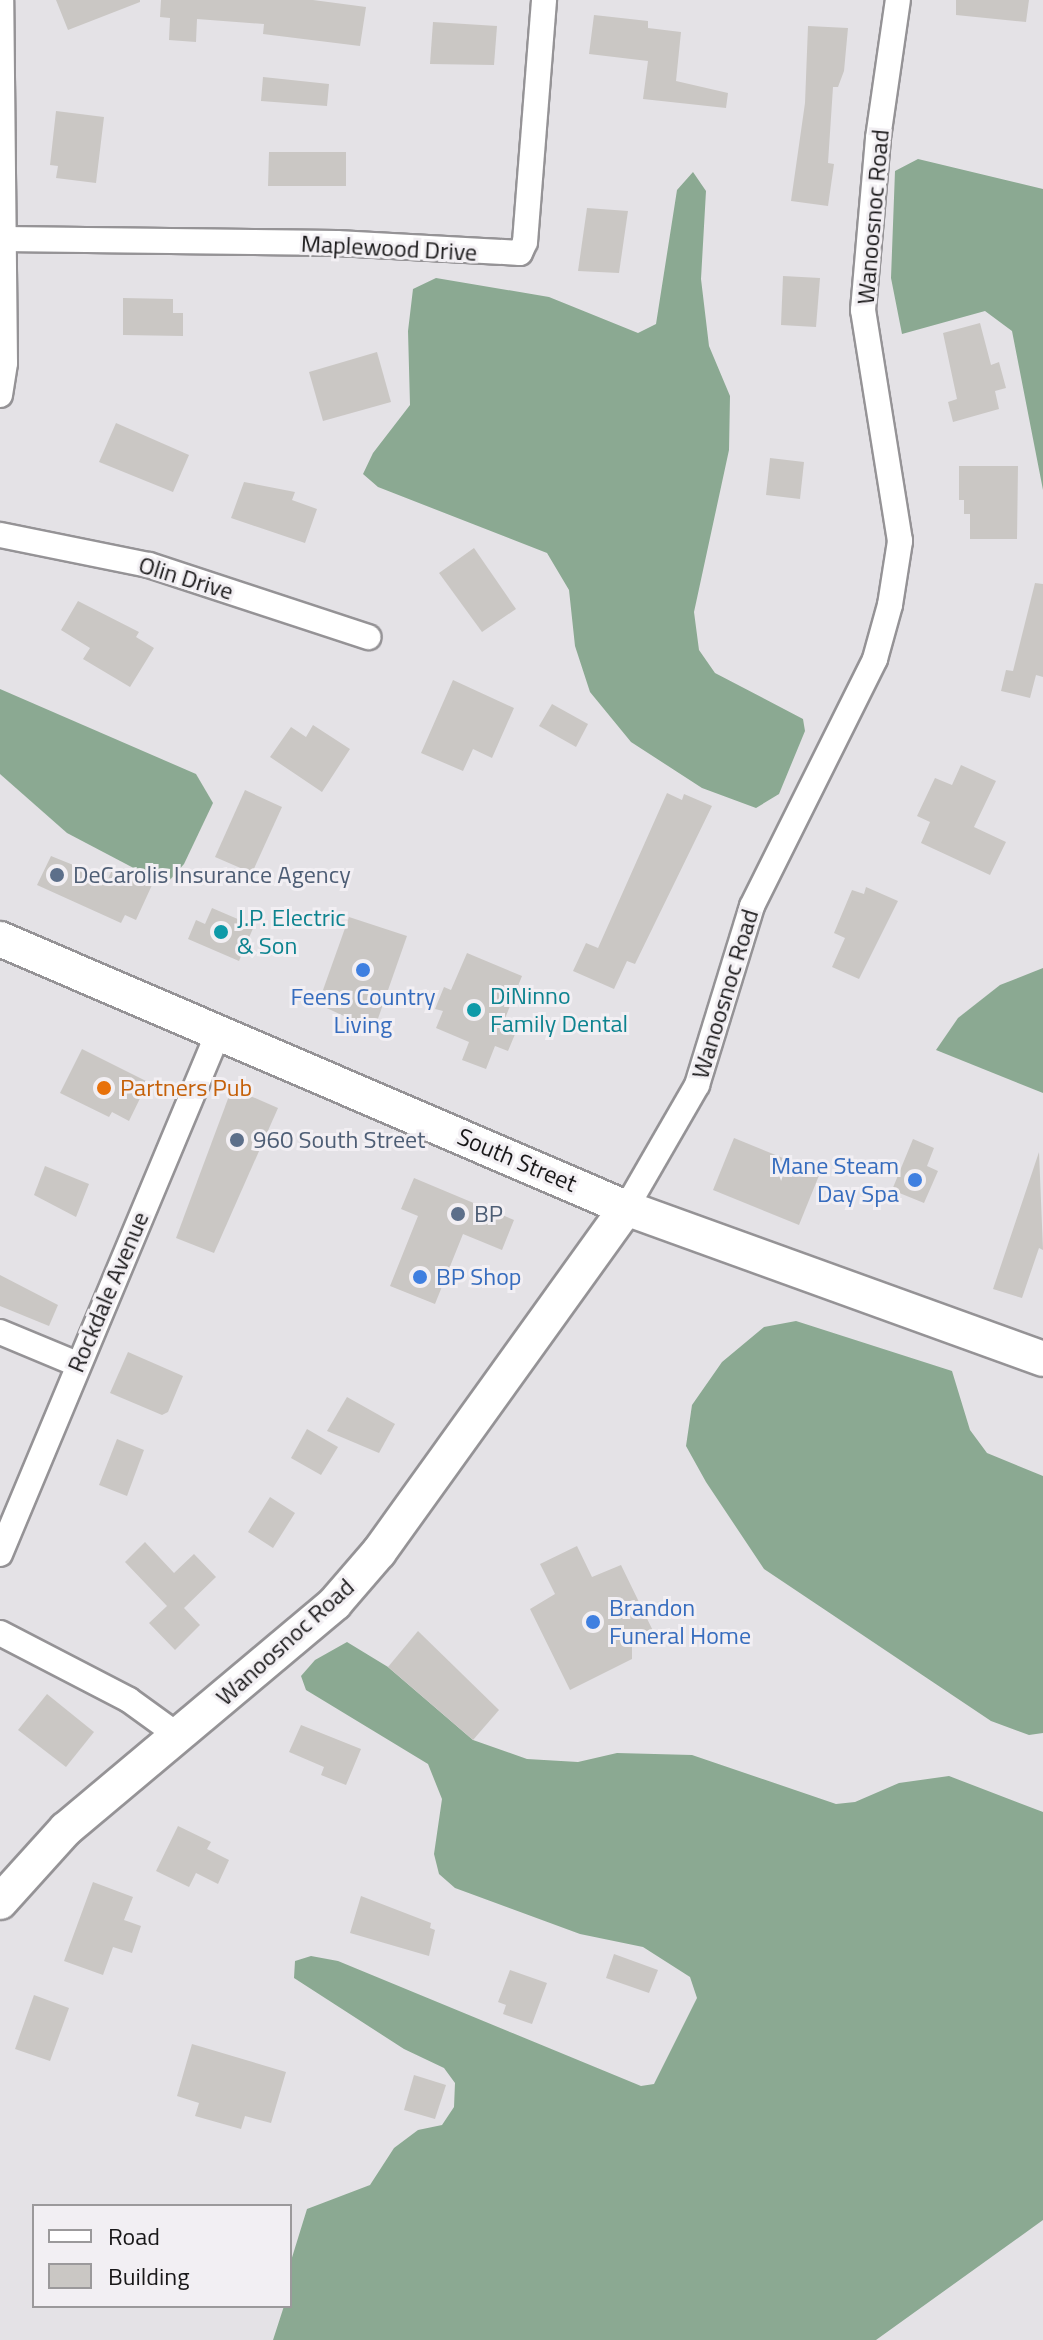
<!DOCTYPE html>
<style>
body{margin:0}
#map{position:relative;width:1043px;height:2340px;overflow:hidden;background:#e4e2e6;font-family:"Titillium Web",sans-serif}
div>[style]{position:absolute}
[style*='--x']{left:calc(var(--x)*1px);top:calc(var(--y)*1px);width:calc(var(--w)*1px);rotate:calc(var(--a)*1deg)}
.forest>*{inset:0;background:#8ba992}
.building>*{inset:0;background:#cac7c4}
.roads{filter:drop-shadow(2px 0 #959396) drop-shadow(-2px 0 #959396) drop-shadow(0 2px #959396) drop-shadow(0 -2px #959396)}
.minor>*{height:24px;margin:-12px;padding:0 12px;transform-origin:12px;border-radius:12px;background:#fff}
.secondary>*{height:34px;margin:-17px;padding:0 17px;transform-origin:17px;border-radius:17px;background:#fff}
.dots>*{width:22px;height:22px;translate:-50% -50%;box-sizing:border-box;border:4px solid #f2eff3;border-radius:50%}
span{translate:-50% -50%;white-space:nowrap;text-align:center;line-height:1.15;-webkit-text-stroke:6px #f2eff3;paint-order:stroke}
.street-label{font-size:24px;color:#181718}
.service-label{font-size:24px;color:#4e5e75}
.left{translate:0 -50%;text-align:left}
.culture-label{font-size:24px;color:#0d838f}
.shop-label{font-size:24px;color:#366cbe}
.right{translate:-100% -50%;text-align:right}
.food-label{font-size:24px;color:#c56008}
.legend{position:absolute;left:32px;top:2204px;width:260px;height:104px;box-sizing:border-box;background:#f2eff3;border:2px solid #9b999b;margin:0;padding:10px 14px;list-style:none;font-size:24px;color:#181718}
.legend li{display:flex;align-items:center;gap:16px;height:40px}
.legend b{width:40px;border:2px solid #9b999b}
</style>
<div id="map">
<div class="forest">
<i style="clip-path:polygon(918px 159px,1043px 189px,1043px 490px,1012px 331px,985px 311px,902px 334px,891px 278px,895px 171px)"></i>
<i style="clip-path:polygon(693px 172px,706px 191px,701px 279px,709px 346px,730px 396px,729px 450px,694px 612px,699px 650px,715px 673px,803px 719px,805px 731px,779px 794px,756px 808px,702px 788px,631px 742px,590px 692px,575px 646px,569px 590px,547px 553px,378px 487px,363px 474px,373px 453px,410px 405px,408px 331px,413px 289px,436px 278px,549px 297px,638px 333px,656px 324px,677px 190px)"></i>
<i style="clip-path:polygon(0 689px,196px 774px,213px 803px,184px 864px,169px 881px,145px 874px,67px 833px,0 774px)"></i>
<i style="clip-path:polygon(1043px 968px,1043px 1093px,936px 1050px,958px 1018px,1000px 985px)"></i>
<i style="clip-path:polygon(796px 1321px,952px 1371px,970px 1430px,987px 1453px,1043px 1476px,1043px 1733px,1029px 1735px,991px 1721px,764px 1569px,706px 1482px,686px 1446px,692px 1405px,722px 1362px,764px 1327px)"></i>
<i style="clip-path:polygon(347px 1642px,388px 1667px,473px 1740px,527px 1759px,578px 1762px,617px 1753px,692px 1755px,836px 1804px,855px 1802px,899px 1783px,949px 1776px,1043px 1812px,1043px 2220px,876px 2340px,273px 2340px,284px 2306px,290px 2306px,290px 2264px,307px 2209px,370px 2185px,394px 2148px,418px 2130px,442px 2125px,454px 2107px,455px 2083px,444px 2068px,404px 2049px,294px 1978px,295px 1961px,311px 1956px,338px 1961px,641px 2086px,654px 2084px,697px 1998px,690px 1977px,643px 1947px,580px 1934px,455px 1888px,439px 1874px,434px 1854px,442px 1799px,428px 1764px,306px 1690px,301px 1676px,315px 1660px)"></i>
</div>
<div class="building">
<i style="clip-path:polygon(56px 0,140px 0,140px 2px,68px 30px)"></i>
<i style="clip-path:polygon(161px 0,313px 0,366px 7px,360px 46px,263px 34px,264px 24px,197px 19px,196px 42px,169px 40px,170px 18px,160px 17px)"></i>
<i style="clip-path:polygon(956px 0,1029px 0,1026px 22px,956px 15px)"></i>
<i style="clip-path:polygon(594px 15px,648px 21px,648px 28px,681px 32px,676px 81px,728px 93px,726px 108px,643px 99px,648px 61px,589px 54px)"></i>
<i style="clip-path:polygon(433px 22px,497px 26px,494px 65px,430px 64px)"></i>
<i style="clip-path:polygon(808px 26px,848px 28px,844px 71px,838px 87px,833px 87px,828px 163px,834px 164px,828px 206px,791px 201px,805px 103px)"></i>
<i style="clip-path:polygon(263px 77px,329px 84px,327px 106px,261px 101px)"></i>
<i style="clip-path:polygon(56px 111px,104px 117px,96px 183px,56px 178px,58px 166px,50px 165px)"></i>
<i style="clip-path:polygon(269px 152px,346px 152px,346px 186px,268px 186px)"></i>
<i style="clip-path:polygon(587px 208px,628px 211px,619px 273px,578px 271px)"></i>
<i style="clip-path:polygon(783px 276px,820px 278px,816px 327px,781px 325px)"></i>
<i style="clip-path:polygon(123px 298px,173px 299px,173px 313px,183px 313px,183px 336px,123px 335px)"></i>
<i style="clip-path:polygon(980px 323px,991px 365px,999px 362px,1006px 388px,995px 391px,999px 409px,953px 422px,948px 402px,957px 399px,943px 333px)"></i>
<i style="clip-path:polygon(377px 352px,391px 402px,323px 421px,309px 372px)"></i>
<i style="clip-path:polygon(116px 423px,189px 455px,173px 492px,99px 462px)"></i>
<i style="clip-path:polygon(770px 458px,804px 462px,800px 499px,766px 495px)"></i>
<i style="clip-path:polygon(959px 466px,1018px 466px,1017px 539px,970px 539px,970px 514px,964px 514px,964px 500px,959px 500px)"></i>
<i style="clip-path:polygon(244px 482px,295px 492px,292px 500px,317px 509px,305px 543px,231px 518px)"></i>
<i style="clip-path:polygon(474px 548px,516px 609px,482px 632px,439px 573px)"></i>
<i style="clip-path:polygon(1035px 583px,1043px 584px,1043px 677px,1036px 675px,1030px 698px,1001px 691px,1006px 670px,1013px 671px)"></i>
<i style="clip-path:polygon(78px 601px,139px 632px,136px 637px,154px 648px,130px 687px,83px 659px,90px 648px,61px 630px)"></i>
<i style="clip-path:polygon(453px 680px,514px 708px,492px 758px,473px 749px,463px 771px,421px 753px)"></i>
<i style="clip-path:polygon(552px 704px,588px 724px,576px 747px,539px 726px)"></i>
<i style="clip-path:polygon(313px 725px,350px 749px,322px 792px,270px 757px,291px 727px,306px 737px)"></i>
<i style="clip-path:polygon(961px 765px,996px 781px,974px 827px,1006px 842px,990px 875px,921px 843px,930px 822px,917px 816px,935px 778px,952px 785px)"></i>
<i style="clip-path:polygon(245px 790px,282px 807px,252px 873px,215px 857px)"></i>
<i style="clip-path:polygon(667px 793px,682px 800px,684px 794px,712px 806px,635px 964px,627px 961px,614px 989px,573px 971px,586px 943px,598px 948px)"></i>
<i style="clip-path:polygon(51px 856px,108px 879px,113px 868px,152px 885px,136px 920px,125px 915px,121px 923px,37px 885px)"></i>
<i style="clip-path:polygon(866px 887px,898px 901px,859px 979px,832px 967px,845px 938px,834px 933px,852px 890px,864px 894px)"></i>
<i style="clip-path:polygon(212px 908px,254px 926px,239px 961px,188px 939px,196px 920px,205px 924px)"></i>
<i style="clip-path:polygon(349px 917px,407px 936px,374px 1030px,318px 1004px)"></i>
<i style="clip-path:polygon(467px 953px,522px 976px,504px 1021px,518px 1027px,508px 1051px,495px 1046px,486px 1069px,462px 1060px,469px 1042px,436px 1028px,443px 1011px,435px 1009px,444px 987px,451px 990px)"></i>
<i style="clip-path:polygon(82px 1049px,148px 1082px,129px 1121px,112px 1112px,109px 1117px,60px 1093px)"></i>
<i style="clip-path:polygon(232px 1088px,278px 1108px,214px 1253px,176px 1238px)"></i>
<i style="clip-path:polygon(734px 1138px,820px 1173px,799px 1225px,713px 1190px)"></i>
<i style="clip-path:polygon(913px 1139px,934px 1148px,927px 1166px,938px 1171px,924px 1203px,892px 1190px)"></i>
<i style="clip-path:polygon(1039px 1152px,1043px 1250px,1039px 1248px,1022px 1298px,993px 1289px)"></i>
<i style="clip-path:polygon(45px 1166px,89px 1184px,76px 1217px,34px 1195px)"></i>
<i style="clip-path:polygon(414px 1178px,514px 1220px,502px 1250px,463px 1234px,435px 1304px,390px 1286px,418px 1216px,401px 1209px)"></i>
<i style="clip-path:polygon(0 1275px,58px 1305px,49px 1326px,0 1306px)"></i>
<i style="clip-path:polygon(128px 1352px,183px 1376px,168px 1412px,162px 1415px,110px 1393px)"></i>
<i style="clip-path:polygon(347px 1397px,395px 1424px,379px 1453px,327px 1431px)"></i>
<i style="clip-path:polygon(307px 1429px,338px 1447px,321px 1475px,291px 1458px)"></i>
<i style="clip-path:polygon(117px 1439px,144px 1450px,127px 1496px,99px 1485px)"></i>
<i style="clip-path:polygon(270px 1497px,295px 1513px,273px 1548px,248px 1532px)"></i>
<i style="clip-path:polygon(145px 1542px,174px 1573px,194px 1554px,216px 1577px,184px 1608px,200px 1625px,175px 1650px,149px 1623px,167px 1606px,125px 1562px)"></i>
<i style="clip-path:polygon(577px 1546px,592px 1577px,621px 1565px,655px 1635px,632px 1646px,632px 1659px,570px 1690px,530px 1609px,555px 1594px,540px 1564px)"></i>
<i style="clip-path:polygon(418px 1631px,499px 1710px,473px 1740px,388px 1667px)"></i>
<i style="clip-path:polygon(47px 1694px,94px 1732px,66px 1767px,18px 1730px)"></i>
<i style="clip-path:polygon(301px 1725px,361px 1749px,346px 1785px,321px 1775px,324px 1767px,289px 1752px)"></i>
<i style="clip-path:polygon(178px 1826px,211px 1842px,207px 1849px,229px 1860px,218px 1884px,196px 1873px,189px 1887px,156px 1871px)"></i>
<i style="clip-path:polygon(93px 1882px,133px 1897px,124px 1920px,141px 1926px,132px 1953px,113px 1947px,103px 1975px,64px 1961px)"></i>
<i style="clip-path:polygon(361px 1896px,431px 1923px,430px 1928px,435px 1930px,429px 1956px,350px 1933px)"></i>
<i style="clip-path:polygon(614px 1954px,658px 1970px,649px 1993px,606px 1978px)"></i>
<i style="clip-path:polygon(510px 1970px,547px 1983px,532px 2024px,503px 2014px,506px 2005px,498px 2002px)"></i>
<i style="clip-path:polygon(34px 1995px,69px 2008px,50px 2061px,15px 2049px)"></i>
<i style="clip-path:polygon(192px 2044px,286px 2072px,271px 2123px,245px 2116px,241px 2129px,195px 2116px,199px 2103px,177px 2096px)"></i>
<i style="clip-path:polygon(414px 2075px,446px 2085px,435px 2119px,404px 2110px)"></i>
</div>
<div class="roads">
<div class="minor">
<i style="--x:3;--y:239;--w:334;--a:0.7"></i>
<i style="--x:337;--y:243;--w:183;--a:3.1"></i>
<i style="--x:520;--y:253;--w:12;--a:-66"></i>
<i style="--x:525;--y:242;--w:243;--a:-85.5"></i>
<i style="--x:0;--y:395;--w:32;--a:-81"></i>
<i style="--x:5;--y:363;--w:363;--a:-90.6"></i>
<i style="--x:0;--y:535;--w:152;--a:11.4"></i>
<i style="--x:149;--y:565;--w:231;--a:18.2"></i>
<i style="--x:626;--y:1208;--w:142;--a:-60"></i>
<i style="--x:697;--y:1085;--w:187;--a:-72.9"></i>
<i style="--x:752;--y:906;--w:276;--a:-63.5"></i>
<i style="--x:875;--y:659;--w:56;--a:-74.5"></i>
<i style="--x:890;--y:605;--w:65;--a:-81.1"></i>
<i style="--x:900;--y:541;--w:234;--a:-99.1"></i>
<i style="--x:863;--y:310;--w:173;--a:-85"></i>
<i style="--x:878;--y:138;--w:139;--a:-81.8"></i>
<i style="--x:0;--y:1332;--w:83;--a:22.6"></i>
<i style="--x:0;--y:1554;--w:567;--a:-67.28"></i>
<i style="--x:0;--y:1633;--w:145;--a:27.4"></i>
<i style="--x:129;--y:1700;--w:58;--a:35.9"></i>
</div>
<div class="secondary">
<i style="--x:0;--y:939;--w:681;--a:23.25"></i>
<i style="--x:626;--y:1208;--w:443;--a:19.9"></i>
<i style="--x:0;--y:1902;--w:98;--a:-47.9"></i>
<i style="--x:66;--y:1829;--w:351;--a:-40"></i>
<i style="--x:335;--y:1603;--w:67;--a:-49.2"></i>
<i style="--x:379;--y:1552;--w:423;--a:-54.3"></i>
</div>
</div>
<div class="dots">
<i style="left:57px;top:875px;background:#5c6f8a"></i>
<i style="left:221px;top:932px;background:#0f9aa8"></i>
<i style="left:363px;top:970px;background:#3f7fe0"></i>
<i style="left:474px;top:1010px;background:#0f9aa8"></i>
<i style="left:104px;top:1088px;background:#e8710a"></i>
<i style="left:237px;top:1140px;background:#5c6f8a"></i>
<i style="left:915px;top:1180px;background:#3f7fe0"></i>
<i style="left:458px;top:1214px;background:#5c6f8a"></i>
<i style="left:420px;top:1277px;background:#3f7fe0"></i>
<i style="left:593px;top:1622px;background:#3f7fe0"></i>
</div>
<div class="street-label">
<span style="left:873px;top:217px;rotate:-85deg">Wanoosnoc Road</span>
<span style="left:389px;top:248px;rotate:3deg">Maplewood Drive</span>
<span style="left:186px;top:578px;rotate:17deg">Olin Drive</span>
<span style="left:725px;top:994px;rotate:-73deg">Wanoosnoc Road</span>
<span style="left:517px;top:1160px;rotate:23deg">South Street</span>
<span style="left:108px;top:1292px;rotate:-67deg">Rockdale Avenue</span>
<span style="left:285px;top:1642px;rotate:-42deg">Wanoosnoc Road</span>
</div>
<div class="service-label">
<span class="left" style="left:73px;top:875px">DeCarolis Insurance Agency</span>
<span class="left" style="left:253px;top:1140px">960 South Street</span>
<span class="left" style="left:474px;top:1214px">BP</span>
</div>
<div class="culture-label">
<span class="left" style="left:237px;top:932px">J.P. Electric<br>&amp; Son</span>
<span class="left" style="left:490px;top:1010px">DiNinno<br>Family Dental</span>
</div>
<div class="shop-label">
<span style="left:363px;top:1011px">Feens Country<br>Living</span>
<span class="right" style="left:899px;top:1180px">Mane Steam<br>Day Spa</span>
<span class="left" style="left:436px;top:1277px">BP Shop</span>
<span class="left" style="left:609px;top:1622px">Brandon<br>Funeral Home</span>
</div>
<div class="food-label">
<span class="left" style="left:120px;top:1088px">Partners Pub</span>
</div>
<ul class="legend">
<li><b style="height:10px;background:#fff"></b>Road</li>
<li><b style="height:22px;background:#cac7c4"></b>Building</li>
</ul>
</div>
